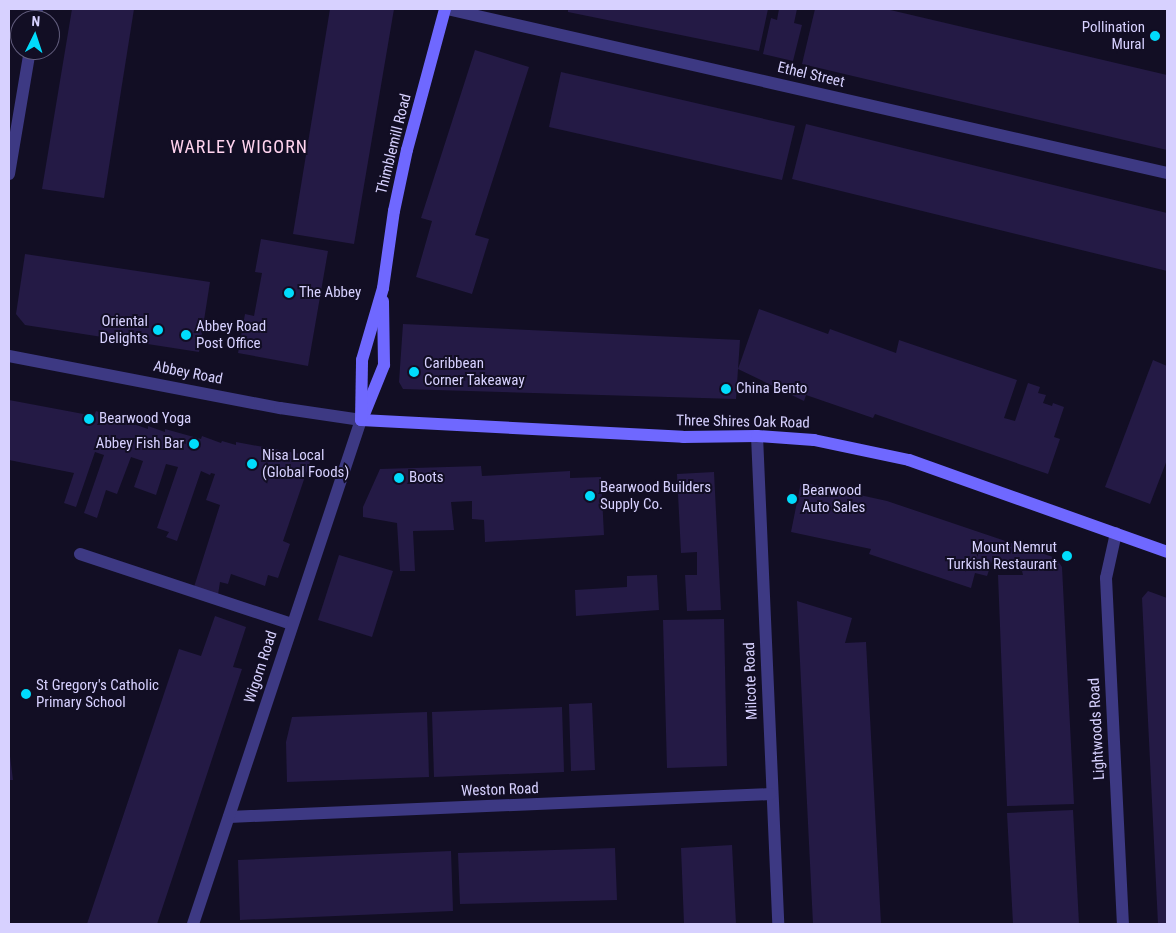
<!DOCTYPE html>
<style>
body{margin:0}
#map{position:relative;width:1176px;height:933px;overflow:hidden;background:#120e24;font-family:"Roboto Condensed",sans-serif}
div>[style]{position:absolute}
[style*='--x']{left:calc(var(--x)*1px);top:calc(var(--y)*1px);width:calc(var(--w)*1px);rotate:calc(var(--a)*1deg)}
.building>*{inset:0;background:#241a45}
.service>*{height:12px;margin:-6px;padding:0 6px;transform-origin:6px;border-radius:6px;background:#3d3983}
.minor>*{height:12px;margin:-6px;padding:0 6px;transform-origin:6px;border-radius:6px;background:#3d3983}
.tertiary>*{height:12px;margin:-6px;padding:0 6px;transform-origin:6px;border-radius:6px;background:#3d3983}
.secondary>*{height:12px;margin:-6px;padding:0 6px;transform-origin:6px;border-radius:6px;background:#6f68ff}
.dots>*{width:14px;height:14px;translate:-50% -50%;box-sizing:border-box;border:2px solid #120e24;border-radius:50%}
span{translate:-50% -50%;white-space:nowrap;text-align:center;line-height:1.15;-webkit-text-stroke:4px #120e24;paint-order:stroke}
.poi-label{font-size:15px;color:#d7d1ff}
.right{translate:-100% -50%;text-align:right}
.left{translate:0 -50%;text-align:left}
.street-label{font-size:15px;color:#d7d1ff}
.quarter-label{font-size:18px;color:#ffd3ee;letter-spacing:1px}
.frame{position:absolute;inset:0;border:10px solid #d7d1ff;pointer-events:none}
.north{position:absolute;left:10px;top:10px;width:50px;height:50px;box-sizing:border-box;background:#120e24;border:1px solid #615c7c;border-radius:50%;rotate:4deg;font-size:14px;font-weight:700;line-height:20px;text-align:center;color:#d7d1ff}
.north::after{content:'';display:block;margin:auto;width:18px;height:22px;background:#00dcfc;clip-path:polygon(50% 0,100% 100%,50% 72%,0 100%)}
</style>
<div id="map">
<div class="building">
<i style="clip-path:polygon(72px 9px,134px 9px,104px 198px,42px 189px)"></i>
<i style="clip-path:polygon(330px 9px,394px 9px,354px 244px,293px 234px)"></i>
<i style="clip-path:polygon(568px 9px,768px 9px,759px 51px,568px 12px)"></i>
<i style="clip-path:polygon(779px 9px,797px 9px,794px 23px,802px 25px,793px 61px,763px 54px,771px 18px,777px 20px)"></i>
<i style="clip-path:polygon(815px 9px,886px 9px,1167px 75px,1167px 150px,802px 64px)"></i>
<i style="clip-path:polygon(475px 50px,529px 67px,475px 235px,489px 239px,472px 294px,416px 277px,432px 221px,421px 218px)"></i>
<i style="clip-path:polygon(561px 72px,795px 126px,782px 180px,549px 127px)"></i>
<i style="clip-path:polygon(806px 124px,1167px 213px,1167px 271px,792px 179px)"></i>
<i style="clip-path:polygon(261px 239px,328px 251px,308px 366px,238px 353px,245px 314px,254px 316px,262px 273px,255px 272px)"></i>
<i style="clip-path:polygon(25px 254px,210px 282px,199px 352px,25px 325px,16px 314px)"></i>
<i style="clip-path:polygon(759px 309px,828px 334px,830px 329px,896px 353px,899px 340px,1017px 380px,1004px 418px,1015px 421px,1028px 383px,1040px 387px,1038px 393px,1046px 395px,1043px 403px,1052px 406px,1053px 403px,1064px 407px,1054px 437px,1060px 439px,1048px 474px,875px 414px,873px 418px,806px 395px,804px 401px,738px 369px,736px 399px,403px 389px,399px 382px,403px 324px,740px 340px,738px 369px)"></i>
<i style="clip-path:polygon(1153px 360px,1167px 366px,1167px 460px,1150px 504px,1105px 487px)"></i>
<i style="clip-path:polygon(9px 400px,94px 416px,96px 411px,148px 429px,148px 426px,165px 432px,165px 429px,201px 439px,202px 436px,221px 443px,222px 441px,236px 445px,236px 442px,312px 456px,283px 541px,290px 544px,278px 578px,268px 575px,265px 586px,231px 574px,228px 584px,220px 582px,218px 595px,194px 587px,220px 505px,206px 500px,215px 474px,211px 473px,210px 475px,201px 471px,177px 541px,166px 537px,169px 532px,157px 528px,178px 467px,166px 464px,156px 495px,134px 487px,143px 461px,131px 457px,117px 494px,106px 490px,97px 518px,84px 513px,104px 455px,95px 452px,76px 507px,64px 503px,74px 473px,9px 460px)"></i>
<i style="clip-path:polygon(481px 466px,482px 476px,570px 471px,570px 478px,601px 477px,604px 535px,485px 542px,484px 520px,472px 519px,472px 501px,451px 502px,454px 530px,413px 531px,415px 571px,400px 571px,397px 523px,363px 517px,363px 507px,380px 469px)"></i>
<i style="clip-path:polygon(714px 472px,721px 610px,687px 611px,685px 575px,697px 575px,697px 552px,681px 553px,677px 474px)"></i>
<i style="clip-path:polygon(801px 482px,887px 501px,1056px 558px,1062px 567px,1074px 804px,1007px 806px,998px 575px,1023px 575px,1022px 571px,992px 561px,987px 576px,975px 573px,971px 588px,869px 554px,871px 549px,791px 532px)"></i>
<i style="clip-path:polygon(339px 555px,393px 571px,372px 637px,318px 620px)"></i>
<i style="clip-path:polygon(657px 575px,659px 610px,576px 616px,575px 590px,627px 587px,627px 576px)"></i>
<i style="clip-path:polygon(1148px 591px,1167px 598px,1167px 924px,1158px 924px,1142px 598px)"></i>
<i style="clip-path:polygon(797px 601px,852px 618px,845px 643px,866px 642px,881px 924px,813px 924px)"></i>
<i style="clip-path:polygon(215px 616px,246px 627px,233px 667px,242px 669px,157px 924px,87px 924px,179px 649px,201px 656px)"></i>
<i style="clip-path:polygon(724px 619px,727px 766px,667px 768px,663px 620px)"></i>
<i style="clip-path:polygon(592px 703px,595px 770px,571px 771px,569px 704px)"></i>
<i style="clip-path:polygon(562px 707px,564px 772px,434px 777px,432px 712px)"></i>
<i style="clip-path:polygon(427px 712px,429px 777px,287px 782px,286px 742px,292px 717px)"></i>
<i style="clip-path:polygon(9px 748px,13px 780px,9px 780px)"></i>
<i style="clip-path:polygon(1073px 810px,1079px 924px,1013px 924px,1007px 813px)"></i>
<i style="clip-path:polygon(732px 845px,736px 924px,684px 924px,681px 848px)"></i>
<i style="clip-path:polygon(615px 848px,617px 900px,460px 904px,458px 853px)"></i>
<i style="clip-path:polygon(451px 851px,453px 911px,240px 920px,238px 860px)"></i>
</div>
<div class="service">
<i style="--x:80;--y:554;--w:223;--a:18.3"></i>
</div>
<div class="minor">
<i style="--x:447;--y:9;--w:738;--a:12.83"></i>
<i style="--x:35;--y:20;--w:11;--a:-80"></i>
<i style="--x:9;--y:174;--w:126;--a:-80.4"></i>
<i style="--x:757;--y:436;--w:488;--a:87.5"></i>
<i style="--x:1116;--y:533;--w:46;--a:102.5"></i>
<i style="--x:1106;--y:578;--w:346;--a:87.2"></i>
<i style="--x:229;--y:817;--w:542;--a:-2.43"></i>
<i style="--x:193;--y:924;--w:531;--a:-71.57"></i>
</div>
<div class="tertiary">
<i style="--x:9;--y:356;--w:276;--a:10.9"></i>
<i style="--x:280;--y:408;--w:82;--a:8.4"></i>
</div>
<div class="secondary">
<i style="--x:365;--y:412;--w:51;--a:-68"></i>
<i style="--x:384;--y:365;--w:64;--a:-90.9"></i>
<i style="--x:361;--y:420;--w:322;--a:3"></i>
<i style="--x:683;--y:437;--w:74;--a:-0.8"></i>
<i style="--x:757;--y:436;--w:57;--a:4"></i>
<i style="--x:814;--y:440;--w:97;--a:11.9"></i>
<i style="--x:909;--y:460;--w:274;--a:19.6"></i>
<i style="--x:361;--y:420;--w:60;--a:-89"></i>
<i style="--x:362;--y:360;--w:75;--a:-73.7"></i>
<i style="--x:383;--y:288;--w:78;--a:-81.9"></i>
<i style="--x:394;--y:211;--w:62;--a:-78"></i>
<i style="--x:407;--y:150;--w:146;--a:-74.9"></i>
</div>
<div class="dots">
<i style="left:1155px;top:36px;background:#00dcfc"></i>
<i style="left:289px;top:293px;background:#00dcfc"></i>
<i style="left:158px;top:330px;background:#00dcfc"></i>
<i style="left:186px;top:335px;background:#00dcfc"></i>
<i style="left:414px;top:372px;background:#00dcfc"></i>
<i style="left:726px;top:389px;background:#00dcfc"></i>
<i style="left:89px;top:419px;background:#00dcfc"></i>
<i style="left:194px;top:444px;background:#00dcfc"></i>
<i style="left:252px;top:464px;background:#00dcfc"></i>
<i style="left:399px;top:478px;background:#00dcfc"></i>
<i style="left:590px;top:496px;background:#00dcfc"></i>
<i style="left:792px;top:499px;background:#00dcfc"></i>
<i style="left:1067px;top:556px;background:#00dcfc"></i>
<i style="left:26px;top:694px;background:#00dcfc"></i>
</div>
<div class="poi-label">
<span class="right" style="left:1145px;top:36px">Pollination<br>Mural</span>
<span class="left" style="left:299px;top:293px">The Abbey</span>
<span class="right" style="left:148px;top:330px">Oriental<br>Delights</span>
<span class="left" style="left:196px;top:335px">Abbey Road<br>Post Office</span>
<span class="left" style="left:424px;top:372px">Caribbean<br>Corner Takeaway</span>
<span class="left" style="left:736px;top:389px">China Bento</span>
<span class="left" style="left:99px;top:419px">Bearwood Yoga</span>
<span class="right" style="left:184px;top:444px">Abbey Fish Bar</span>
<span class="left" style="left:262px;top:464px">Nisa Local<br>(Global Foods)</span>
<span class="left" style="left:409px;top:478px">Boots</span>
<span class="left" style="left:600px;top:496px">Bearwood Builders<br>Supply Co.</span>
<span class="left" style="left:802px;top:499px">Bearwood<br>Auto Sales</span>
<span class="right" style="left:1057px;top:556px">Mount Nemrut<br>Turkish Restaurant</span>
<span class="left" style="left:36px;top:694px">St Gregory's Catholic<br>Primary School</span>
</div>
<div class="street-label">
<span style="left:811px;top:75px;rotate:13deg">Ethel Street</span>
<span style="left:394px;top:144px;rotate:-76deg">Thimblemill Road</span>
<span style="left:188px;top:373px;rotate:11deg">Abbey Road</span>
<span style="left:743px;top:422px;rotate:1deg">Three Shires Oak Road</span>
<span style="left:261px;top:667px;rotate:-72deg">Wigorn Road</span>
<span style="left:751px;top:681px;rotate:-92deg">Milcote Road</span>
<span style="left:1097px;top:729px;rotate:-93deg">Lightwoods Road</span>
<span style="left:500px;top:790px;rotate:-2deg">Weston Road</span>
</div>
<div class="quarter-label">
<span style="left:239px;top:147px">WARLEY WIGORN</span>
</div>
<div class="frame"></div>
<div class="north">N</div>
</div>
